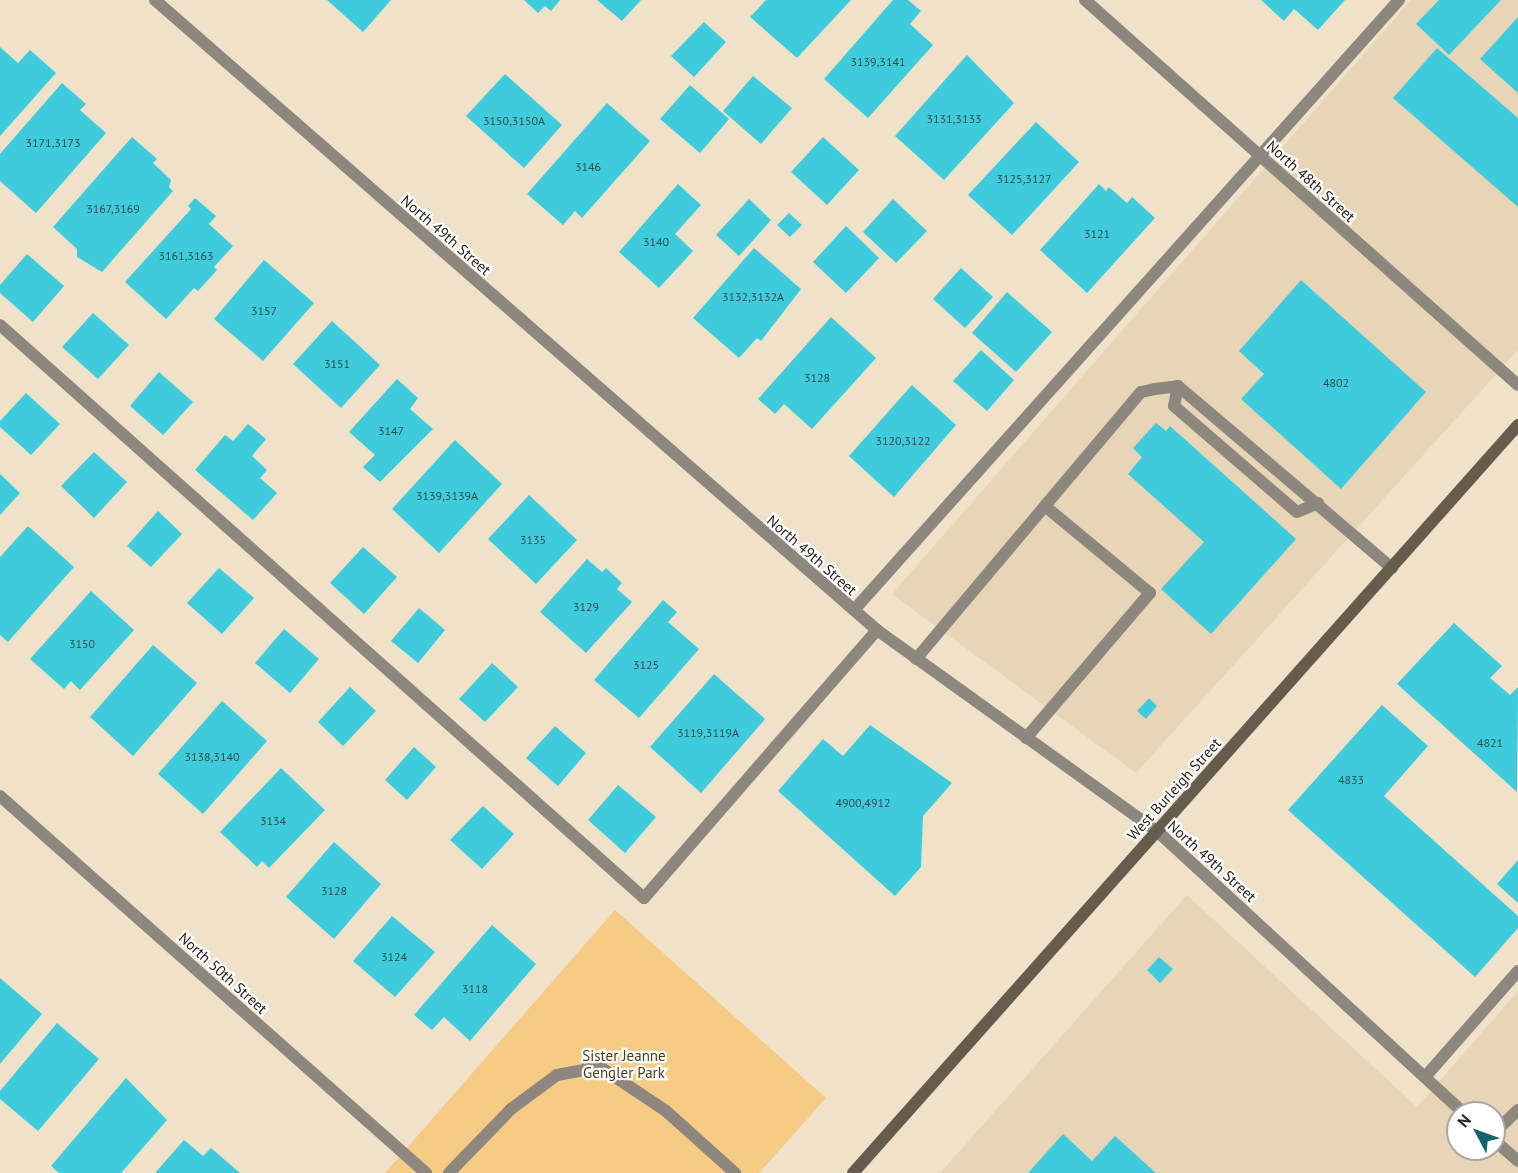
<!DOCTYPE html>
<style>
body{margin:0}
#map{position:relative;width:1518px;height:1173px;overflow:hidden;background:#f0e1c9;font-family:"PT Sans",sans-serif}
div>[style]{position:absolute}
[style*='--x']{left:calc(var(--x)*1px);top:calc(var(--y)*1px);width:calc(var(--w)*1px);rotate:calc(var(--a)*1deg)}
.built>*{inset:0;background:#e8d4b6}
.green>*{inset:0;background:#f6cb86}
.building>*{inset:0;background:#3eccdc}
.lane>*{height:12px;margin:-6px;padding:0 6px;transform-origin:6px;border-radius:6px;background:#8e877e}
.street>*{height:12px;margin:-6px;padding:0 6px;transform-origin:6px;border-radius:6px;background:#8e877e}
.secondary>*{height:12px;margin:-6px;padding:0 6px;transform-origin:6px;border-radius:6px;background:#655c4e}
span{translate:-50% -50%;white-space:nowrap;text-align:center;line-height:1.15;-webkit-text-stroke:4.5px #fff;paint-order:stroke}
.number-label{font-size:12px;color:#2e4e4b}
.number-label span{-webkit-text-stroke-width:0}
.street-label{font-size:15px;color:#29241b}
.park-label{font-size:15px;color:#4f3a16}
.north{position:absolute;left:1446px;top:1101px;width:60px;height:60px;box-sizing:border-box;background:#fff;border:2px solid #a9a7a4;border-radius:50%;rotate:311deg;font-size:16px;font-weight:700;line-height:24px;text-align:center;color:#29241b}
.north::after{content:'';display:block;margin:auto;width:21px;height:27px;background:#14626b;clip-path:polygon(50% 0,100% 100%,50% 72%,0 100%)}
</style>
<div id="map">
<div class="built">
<i style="clip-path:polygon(1411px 0,1518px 0,1518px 350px,1136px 773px,892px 594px)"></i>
<i style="clip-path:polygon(evenodd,1187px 895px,1417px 1107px,1518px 991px,1518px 1173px,940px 1173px,1187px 895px,1458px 1113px,1494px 1113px,1494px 1149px,1458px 1149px,1458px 1113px)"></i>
</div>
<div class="green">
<i style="clip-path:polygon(615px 910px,826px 1098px,759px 1173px,385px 1173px)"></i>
</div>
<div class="building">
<i style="clip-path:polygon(327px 0,391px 0,363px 32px)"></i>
<i style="clip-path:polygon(524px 0,560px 0,551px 11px,545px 6px,538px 13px)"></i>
<i style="clip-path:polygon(597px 0,641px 0,622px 21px)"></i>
<i style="clip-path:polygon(766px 0,851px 0,797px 58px,750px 17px)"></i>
<i style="clip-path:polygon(893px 0,908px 0,921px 11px,910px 24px,933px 45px,868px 118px,824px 79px)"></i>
<i style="clip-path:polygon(1261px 0,1345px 0,1318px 30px,1294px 9px,1284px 21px)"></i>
<i style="clip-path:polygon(1439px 0,1501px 0,1449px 55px,1416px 24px)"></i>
<i style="clip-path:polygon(1518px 17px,1518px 93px,1480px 59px)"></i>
<i style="clip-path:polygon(704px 22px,726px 42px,694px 77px,671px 56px)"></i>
<i style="clip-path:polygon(0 47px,18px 63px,30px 50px,56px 73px,0 136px)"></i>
<i style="clip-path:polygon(1437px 48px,1518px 118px,1518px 207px,1393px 98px)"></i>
<i style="clip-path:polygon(967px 55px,1014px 103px,944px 180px,895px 136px)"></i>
<i style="clip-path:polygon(505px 74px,562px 125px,524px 168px,466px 116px)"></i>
<i style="clip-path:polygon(753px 76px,792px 108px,761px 144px,723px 111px)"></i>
<i style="clip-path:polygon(62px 83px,86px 104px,80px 110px,106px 133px,36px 213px,0 181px,0 154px)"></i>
<i style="clip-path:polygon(690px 85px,729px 119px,700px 153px,660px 119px)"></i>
<i style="clip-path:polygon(607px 103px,650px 141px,582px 218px,575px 211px,563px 225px,527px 194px)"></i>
<i style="clip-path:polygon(1036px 122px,1079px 162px,1012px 235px,968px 195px)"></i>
<i style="clip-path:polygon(132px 137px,157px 159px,153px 163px,171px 180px,169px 187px,173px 191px,102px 272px,77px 257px,77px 249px,53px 227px)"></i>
<i style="clip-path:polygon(823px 137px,859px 170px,827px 205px,791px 172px)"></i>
<i style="clip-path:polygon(678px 184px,701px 205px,675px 234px,693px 251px,659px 288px,619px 252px)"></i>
<i style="clip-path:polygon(1099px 184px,1106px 191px,1109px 187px,1127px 203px,1132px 197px,1155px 218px,1087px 293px,1040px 250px)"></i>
<i style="clip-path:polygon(195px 198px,216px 216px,209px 224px,233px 246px,214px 267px,217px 270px,198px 291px,194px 288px,166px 319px,125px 282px,191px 209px,188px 206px)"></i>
<i style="clip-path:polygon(749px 199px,771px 220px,739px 256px,716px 235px)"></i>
<i style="clip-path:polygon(893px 199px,927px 231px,896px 263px,863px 232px)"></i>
<i style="clip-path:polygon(789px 213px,802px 225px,790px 237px,777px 225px)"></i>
<i style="clip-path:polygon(846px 226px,879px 258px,846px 293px,813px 262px)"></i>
<i style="clip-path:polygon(754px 248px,801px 289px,761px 341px,757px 338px,739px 358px,693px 318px)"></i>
<i style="clip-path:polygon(27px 254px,64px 286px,33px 322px,0 293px,0 285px)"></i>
<i style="clip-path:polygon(264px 260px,314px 303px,263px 361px,214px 319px)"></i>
<i style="clip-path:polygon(961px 268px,993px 297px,965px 328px,933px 299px)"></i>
<i style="clip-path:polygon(1301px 280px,1426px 392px,1341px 489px,1241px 399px,1264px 374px,1239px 351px)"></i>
<i style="clip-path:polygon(1007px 292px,1052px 332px,1016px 372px,972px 333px)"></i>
<i style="clip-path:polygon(93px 313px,129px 345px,98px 379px,62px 347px)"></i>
<i style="clip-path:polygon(831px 317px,876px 358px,812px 429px,784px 404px,775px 414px,758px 399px)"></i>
<i style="clip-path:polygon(332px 321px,380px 365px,341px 408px,293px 364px)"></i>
<i style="clip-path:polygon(981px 350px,1014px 380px,987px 411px,953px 381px)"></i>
<i style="clip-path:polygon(159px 372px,193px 402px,163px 435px,130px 406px)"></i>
<i style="clip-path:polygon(397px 379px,418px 398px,410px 409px,433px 429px,380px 482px,363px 467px,375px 455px,349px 432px)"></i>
<i style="clip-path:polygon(912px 385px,956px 425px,894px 497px,849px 456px)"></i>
<i style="clip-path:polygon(26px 393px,60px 424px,31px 455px,0 427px,0 421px)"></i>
<i style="clip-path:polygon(1156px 423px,1166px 431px,1170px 426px,1296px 539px,1211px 634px,1161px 589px,1204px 542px,1128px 474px,1142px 457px,1133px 448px)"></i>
<i style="clip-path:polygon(248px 424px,266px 439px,252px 456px,267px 470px,260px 478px,277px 493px,253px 520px,195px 470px,225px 435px,233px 441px)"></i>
<i style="clip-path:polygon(455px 440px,502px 484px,439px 553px,392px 509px)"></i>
<i style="clip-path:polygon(94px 452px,127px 482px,94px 518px,61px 486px)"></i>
<i style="clip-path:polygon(0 474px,20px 493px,0 515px)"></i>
<i style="clip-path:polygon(529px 495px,577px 540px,536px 584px,488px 539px)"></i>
<i style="clip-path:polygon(158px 511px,182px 534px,151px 567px,127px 546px)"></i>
<i style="clip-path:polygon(28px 526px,74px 567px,8px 642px,0 635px,0 557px)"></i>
<i style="clip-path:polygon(363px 547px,397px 577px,364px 614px,330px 583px)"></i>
<i style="clip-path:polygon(587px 559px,602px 572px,606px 568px,622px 583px,617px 589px,632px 602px,586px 653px,540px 612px)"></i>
<i style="clip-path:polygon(219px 568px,254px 598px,222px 634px,187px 603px)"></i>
<i style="clip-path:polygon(91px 591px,134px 630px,80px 690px,71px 681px,64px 689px,30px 659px)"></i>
<i style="clip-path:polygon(663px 600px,677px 612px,668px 622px,699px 649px,639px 718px,594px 680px)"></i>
<i style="clip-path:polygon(419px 608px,445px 630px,418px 663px,391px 641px)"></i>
<i style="clip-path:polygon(1454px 623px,1502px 666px,1490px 678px,1510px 695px,1518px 687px,1517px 792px,1397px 684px)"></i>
<i style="clip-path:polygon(284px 629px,319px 659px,290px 693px,255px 663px)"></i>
<i style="clip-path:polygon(153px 645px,197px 683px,133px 756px,90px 717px)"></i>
<i style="clip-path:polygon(492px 663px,518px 687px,485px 722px,459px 699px)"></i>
<i style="clip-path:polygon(714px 674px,765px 719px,701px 793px,650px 747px)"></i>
<i style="clip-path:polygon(350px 687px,376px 711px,343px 746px,318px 722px)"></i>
<i style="clip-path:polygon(1149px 698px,1157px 706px,1146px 719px,1137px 711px)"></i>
<i style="clip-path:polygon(222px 701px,267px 741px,203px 814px,158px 774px)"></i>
<i style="clip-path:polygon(1382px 705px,1428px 746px,1384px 796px,1518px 916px,1518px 928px,1475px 977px,1288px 810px)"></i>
<i style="clip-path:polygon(870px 725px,952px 783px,923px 816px,921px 867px,895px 896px,778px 791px,823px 739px,843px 756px)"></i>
<i style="clip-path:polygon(555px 726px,586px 753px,558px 786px,526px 758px)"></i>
<i style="clip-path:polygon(414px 747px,436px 767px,407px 800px,385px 780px)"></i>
<i style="clip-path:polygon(281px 768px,325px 810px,269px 868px,262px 861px,257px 867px,220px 832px)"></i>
<i style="clip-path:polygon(618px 785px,656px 817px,625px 853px,588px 820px)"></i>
<i style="clip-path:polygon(483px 806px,514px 834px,482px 869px,450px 840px)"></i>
<i style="clip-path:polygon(334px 842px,381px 884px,334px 939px,286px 897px)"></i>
<i style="clip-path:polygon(1518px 860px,1518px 903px,1497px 884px)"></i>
<i style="clip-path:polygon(392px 916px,435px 952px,395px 997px,353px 961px)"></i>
<i style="clip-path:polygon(492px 925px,536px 964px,470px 1041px,444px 1017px,432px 1030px,414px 1015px)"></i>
<i style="clip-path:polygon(1159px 957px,1173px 969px,1160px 983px,1147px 970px)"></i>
<i style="clip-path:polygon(0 978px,42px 1014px,0 1064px)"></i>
<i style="clip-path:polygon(57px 1023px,99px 1059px,38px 1131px,0 1099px,0 1091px)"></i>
<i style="clip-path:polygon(126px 1078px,167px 1120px,121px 1173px,59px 1173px,51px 1166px)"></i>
<i style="clip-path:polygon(1063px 1134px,1092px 1161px,1115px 1136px,1156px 1173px,1028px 1173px)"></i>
<i style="clip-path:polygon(184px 1140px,203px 1156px,211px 1148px,240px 1173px,155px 1173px)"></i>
</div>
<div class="lane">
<i style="--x:0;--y:325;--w:862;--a:41.66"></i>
<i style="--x:644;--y:898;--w:355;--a:-49"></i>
<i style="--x:1178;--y:386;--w:20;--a:101"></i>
<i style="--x:1174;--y:406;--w:162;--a:40.8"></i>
<i style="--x:1297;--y:512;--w:23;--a:-23"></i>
<i style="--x:854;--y:610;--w:818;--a:-48.22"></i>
<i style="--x:916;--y:659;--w:349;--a:-49.9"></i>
<i style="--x:1141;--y:392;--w:14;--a:-12"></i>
<i style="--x:1155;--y:389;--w:23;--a:-7"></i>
<i style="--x:1178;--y:386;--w:281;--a:40.4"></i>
<i style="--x:1026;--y:738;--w:191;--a:-49.5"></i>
<i style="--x:1150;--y:593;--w:136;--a:-140.4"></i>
<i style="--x:1425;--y:1077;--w:141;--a:-48.7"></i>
<i style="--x:1494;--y:1133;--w:33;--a:-44"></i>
</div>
<div class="street">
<i style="--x:155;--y:0;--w:958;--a:41.11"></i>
<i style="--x:877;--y:630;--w:345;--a:35.7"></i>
<i style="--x:1157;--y:831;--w:417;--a:42.6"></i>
<i style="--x:1085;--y:0;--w:579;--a:41.64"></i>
<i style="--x:0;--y:796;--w:569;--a:41.51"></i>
<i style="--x:1494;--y:1140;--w:32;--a:41"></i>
<i style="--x:449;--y:1173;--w:89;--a:-45.9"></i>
<i style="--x:511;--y:1109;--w:57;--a:-36.5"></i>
<i style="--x:557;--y:1075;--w:44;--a:-10.5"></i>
<i style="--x:600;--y:1067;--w:79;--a:33.7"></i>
<i style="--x:666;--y:1111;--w:93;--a:41.9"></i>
</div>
<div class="secondary">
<i style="--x:853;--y:1173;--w:1001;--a:-48.36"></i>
</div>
<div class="number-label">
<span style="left:878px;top:62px">3139,3141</span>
<span style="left:954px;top:119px">3131,3133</span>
<span style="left:514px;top:121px">3150,3150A</span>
<span style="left:53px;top:143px">3171,3173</span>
<span style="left:588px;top:167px">3146</span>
<span style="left:1024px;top:179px">3125,3127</span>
<span style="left:113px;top:209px">3167,3169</span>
<span style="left:1097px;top:234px">3121</span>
<span style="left:656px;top:242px">3140</span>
<span style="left:186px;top:256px">3161,3163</span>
<span style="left:753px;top:297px">3132,3132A</span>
<span style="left:264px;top:311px">3157</span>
<span style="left:337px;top:364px">3151</span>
<span style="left:817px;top:378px">3128</span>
<span style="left:1336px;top:383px">4802</span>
<span style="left:391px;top:431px">3147</span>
<span style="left:903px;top:441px">3120,3122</span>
<span style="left:447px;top:496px">3139,3139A</span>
<span style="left:533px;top:540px">3135</span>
<span style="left:586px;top:607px">3129</span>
<span style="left:82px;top:644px">3150</span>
<span style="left:646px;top:665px">3125</span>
<span style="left:708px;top:733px">3119,3119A</span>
<span style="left:1490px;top:743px">4821</span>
<span style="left:212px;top:757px">3138,3140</span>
<span style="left:1351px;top:780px">4833</span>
<span style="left:863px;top:803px">4900,4912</span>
<span style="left:273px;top:821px">3134</span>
<span style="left:334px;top:891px">3128</span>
<span style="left:394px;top:957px">3124</span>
<span style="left:475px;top:989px">3118</span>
</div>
<div class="street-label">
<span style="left:1311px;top:181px;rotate:42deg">North 48th Street</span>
<span style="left:446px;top:235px;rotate:41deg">North 49th Street</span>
<span style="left:812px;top:555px;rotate:41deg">North 49th Street</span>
<span style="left:1174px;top:789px;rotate:-48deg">West Burleigh Street</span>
<span style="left:1212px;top:861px;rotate:42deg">North 49th Street</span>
<span style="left:223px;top:973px;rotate:42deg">North 50th Street</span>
</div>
<div class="park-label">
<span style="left:624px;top:1064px">Sister Jeanne<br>Gengler Park</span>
</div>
<div class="north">N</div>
</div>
